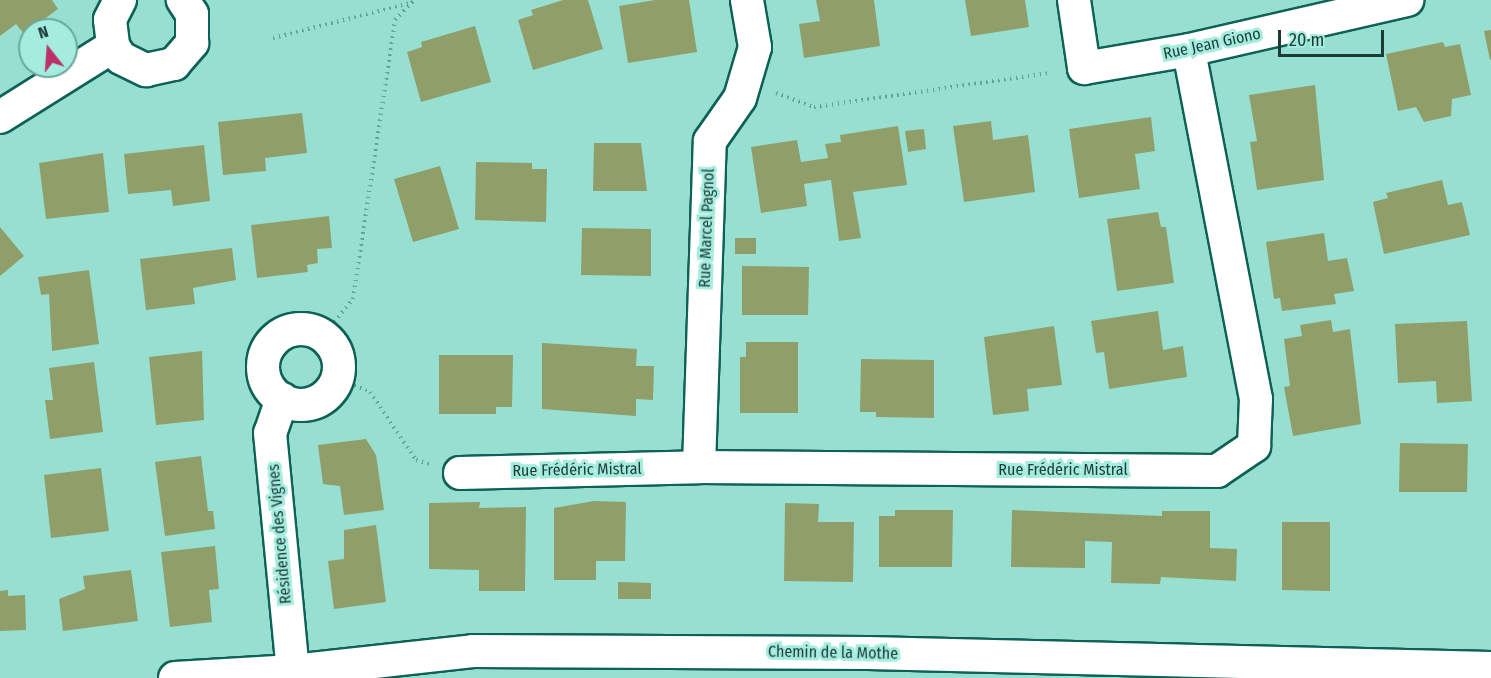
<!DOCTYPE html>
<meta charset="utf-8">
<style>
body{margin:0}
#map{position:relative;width:1491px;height:678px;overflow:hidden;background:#97e0d1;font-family:"Fira Sans Condensed",sans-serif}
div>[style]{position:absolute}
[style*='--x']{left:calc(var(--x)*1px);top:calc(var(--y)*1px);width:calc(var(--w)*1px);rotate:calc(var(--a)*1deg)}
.building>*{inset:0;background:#909e69}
.path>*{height:4px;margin-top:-2px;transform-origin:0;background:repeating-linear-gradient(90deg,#68a195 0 1.5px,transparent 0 6px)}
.roads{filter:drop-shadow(2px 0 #0e6155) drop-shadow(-2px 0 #0e6155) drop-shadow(0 2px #0e6155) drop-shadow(0 -2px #0e6155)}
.minor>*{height:32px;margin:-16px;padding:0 16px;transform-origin:16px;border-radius:16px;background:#fff}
.minor>.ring{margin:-16px;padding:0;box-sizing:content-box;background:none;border:32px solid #fff;border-radius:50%}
span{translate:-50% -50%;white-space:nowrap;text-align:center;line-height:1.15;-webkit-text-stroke:6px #a4edde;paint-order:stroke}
.street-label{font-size:16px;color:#1c3b35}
.north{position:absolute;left:18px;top:18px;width:60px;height:60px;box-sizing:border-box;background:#a4edde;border:2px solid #6ea69a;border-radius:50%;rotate:343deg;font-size:16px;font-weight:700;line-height:24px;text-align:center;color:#1c3b35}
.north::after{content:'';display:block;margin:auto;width:21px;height:27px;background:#bc316a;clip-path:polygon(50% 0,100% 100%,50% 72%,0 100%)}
.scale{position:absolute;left:1278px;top:30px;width:106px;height:27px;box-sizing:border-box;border:3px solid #1c3b35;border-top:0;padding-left:8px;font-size:18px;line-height:21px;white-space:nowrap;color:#1c3b35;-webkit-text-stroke:4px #a4edde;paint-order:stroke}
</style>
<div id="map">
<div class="building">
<i style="clip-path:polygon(0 0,52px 0,58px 9px,24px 34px,16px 24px,0 36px)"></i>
<i style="clip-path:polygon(563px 0,588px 0,603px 49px,533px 70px,518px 20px,533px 15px,531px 10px)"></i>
<i style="clip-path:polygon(655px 0,689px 0,697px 52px,628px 63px,619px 6px)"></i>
<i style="clip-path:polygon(816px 0,874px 0,880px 46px,804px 58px,799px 24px,820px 21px)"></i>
<i style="clip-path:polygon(965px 0,1025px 0,1029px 27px,971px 36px)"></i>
<i style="clip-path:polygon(475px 26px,491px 82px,421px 102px,407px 52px,422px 47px,421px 42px)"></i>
<i style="clip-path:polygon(1491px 30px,1491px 59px,1490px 60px,1484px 31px)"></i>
<i style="clip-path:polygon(1443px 42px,1445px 47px,1460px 44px,1471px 95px,1452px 99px,1451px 116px,1424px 122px,1416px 107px,1398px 111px,1386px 54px)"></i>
<i style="clip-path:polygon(1315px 85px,1324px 180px,1257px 190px,1250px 142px,1257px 141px,1249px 95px)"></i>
<i style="clip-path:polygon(302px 113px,307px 153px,265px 158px,266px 171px,223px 175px,218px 122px)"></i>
<i style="clip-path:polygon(1151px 117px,1155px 151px,1135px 154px,1140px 189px,1079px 198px,1069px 129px)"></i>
<i style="clip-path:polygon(991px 121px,993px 140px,1028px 135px,1035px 192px,964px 202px,953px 126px)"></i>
<i style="clip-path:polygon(898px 126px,907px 185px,853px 192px,861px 238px,839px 241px,831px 180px,804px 184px,807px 206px,761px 213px,751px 147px,797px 140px,801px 162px,828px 158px,825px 144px,841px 142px,840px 135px)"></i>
<i style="clip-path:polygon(924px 129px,926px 149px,908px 152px,905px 131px)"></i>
<i style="clip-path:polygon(594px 143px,641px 143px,647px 191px,593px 191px)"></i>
<i style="clip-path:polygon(204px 145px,210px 201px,173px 206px,171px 190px,128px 194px,124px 154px)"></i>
<i style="clip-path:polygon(103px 153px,109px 212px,46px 219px,39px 163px)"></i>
<i style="clip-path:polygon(476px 162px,532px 163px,532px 169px,547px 169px,546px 222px,475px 220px)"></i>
<i style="clip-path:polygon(440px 166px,459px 229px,413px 242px,394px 179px)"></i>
<i style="clip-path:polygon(1442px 180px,1448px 205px,1462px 202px,1470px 235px,1384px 254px,1373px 202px,1388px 198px,1386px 193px)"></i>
<i style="clip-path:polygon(1158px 212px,1161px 227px,1166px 227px,1174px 283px,1117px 291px,1107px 219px)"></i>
<i style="clip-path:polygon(329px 216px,332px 248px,317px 249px,318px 263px,307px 265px,308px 272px,257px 278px,251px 225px)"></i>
<i style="clip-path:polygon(0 227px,24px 256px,0 276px)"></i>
<i style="clip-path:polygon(582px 228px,651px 229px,651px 276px,581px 275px)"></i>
<i style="clip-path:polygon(1324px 233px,1328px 261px,1347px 258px,1354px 291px,1334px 294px,1336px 304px,1282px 311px,1280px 298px,1274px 299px,1266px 242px)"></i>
<i style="clip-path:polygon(735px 238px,756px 238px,756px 254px,735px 254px)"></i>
<i style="clip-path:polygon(232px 248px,236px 280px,193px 288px,195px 304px,146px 310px,140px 259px)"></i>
<i style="clip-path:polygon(742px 266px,809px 267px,808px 315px,742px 315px)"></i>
<i style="clip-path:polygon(89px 270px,99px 344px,52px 351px,49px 294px,41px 295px,38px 277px)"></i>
<i style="clip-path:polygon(1158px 311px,1163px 350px,1183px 346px,1187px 377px,1109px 389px,1104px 352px,1096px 353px,1091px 321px)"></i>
<i style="clip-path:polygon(1331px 320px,1333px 332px,1350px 329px,1361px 424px,1293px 436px,1284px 387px,1290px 386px,1284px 339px,1302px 336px,1300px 325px)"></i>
<i style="clip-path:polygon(1467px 321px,1472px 401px,1437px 403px,1436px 381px,1398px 383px,1395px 324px)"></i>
<i style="clip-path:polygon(1054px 326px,1062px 385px,1027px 389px,1029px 411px,993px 415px,984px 337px)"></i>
<i style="clip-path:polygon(746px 342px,798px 342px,798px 413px,740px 413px,740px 357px,746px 357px)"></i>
<i style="clip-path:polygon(542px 343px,637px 349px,636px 366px,654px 366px,653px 400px,636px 399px,636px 416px,542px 409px)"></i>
<i style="clip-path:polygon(202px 351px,204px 420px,156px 425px,149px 357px)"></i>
<i style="clip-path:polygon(439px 355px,513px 355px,512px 407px,496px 407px,496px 414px,439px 414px)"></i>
<i style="clip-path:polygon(861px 359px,934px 360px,934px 418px,876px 417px,876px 412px,860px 412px)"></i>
<i style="clip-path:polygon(94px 362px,103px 432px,50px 439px,45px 400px,53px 400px,49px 368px)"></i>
<i style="clip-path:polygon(366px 439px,376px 455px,384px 510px,344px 515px,340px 486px,323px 484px,318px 445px)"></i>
<i style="clip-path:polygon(1400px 443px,1468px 444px,1467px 492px,1399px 492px)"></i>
<i style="clip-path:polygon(201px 456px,208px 511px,213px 511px,215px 529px,165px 536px,155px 462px)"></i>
<i style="clip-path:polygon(101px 468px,109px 531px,51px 538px,44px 475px)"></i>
<i style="clip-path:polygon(594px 501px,626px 502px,625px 561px,596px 561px,596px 580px,554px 580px,554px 508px)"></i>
<i style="clip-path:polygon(480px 502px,479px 508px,526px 507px,525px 591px,479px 591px,479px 570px,429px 569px,429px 503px)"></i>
<i style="clip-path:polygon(785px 503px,819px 504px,818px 522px,854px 522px,853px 582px,784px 581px)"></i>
<i style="clip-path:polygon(895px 510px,953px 510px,952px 567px,879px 567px,879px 516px,895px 516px)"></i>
<i style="clip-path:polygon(1012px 510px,1162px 516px,1162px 511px,1210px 511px,1210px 548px,1237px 549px,1236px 581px,1161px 577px,1160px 584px,1111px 583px,1112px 542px,1085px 541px,1085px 568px,1011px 567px)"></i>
<i style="clip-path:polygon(1282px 522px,1330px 522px,1330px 591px,1282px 590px)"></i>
<i style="clip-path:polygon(376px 525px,386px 602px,334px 609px,328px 561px,344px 559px,344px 530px)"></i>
<i style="clip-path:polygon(215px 546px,219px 589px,209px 590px,212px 622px,170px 627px,161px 552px)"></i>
<i style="clip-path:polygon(131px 570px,138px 621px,63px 631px,59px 599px,85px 589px,83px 576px)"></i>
<i style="clip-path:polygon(618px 582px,651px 583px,651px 599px,618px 599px)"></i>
<i style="clip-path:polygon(8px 590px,8px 596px,25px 595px,26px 630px,0 631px,0 591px)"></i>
</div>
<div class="path">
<i style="--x:273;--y:38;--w:141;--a:-14.3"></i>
<i style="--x:776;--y:93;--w:40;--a:20.2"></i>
<i style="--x:814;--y:107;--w:239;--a:-8.2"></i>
<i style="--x:323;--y:336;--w:48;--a:-51"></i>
<i style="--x:353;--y:299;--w:282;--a:-81.4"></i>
<i style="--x:395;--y:20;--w:28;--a:-46"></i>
<i style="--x:338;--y:378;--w:35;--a:24"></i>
<i style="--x:370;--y:392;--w:82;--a:55.9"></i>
<i style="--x:416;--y:460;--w:14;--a:17"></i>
</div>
<div class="roads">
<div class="minor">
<i style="--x:120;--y:0;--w:22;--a:117"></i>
<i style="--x:110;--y:20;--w:26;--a:83"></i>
<i style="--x:113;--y:46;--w:14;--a:56"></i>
<i style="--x:121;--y:58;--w:28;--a:26"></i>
<i style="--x:146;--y:70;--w:29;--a:-12"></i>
<i style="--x:174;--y:64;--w:28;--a:-49"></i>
<i style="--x:192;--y:43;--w:29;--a:-90"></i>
<i style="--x:192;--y:14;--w:17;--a:-123"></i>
<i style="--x:1074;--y:0;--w:69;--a:81.6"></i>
<i style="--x:1084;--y:68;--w:107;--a:-9.7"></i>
<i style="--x:1189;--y:50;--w:224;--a:-12.9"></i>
<i style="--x:0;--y:117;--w:133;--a:-32.1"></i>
<i class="ring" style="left:263px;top:329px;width:44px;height:44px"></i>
<i style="--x:282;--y:399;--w:36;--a:109"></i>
<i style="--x:270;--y:433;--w:239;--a:84.5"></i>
<i style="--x:699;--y:467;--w:326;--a:-88.1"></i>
<i style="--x:710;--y:141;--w:52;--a:-55.1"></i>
<i style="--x:740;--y:98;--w:53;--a:-73.6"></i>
<i style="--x:755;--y:47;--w:48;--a:-99.7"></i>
<i style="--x:460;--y:473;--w:239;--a:-1.4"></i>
<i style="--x:699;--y:467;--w:518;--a:0.44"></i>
<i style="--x:1217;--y:471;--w:45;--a:-34"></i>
<i style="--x:1254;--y:446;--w:47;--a:-87.6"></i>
<i style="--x:1256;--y:399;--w:355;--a:-100.9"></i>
<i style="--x:175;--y:678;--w:118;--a:-3.4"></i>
<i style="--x:293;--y:671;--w:181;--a:-6.3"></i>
<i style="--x:473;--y:651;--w:395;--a:0.3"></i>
<i style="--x:868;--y:653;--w:623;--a:1.38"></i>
</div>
</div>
<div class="street-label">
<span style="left:1212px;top:44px;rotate:-12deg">Rue Jean Giono</span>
<span style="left:707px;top:228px;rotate:-88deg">Rue Marcel Pagnol</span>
<span style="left:577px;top:470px;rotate:-1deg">Rue Frédéric Mistral</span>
<span style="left:1063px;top:470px">Rue Frédéric Mistral</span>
<span style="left:280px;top:534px;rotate:-95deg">Résidence des Vignes</span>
<span style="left:833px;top:653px;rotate:1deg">Chemin de la Mothe</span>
</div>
<div class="north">N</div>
<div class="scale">20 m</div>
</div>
